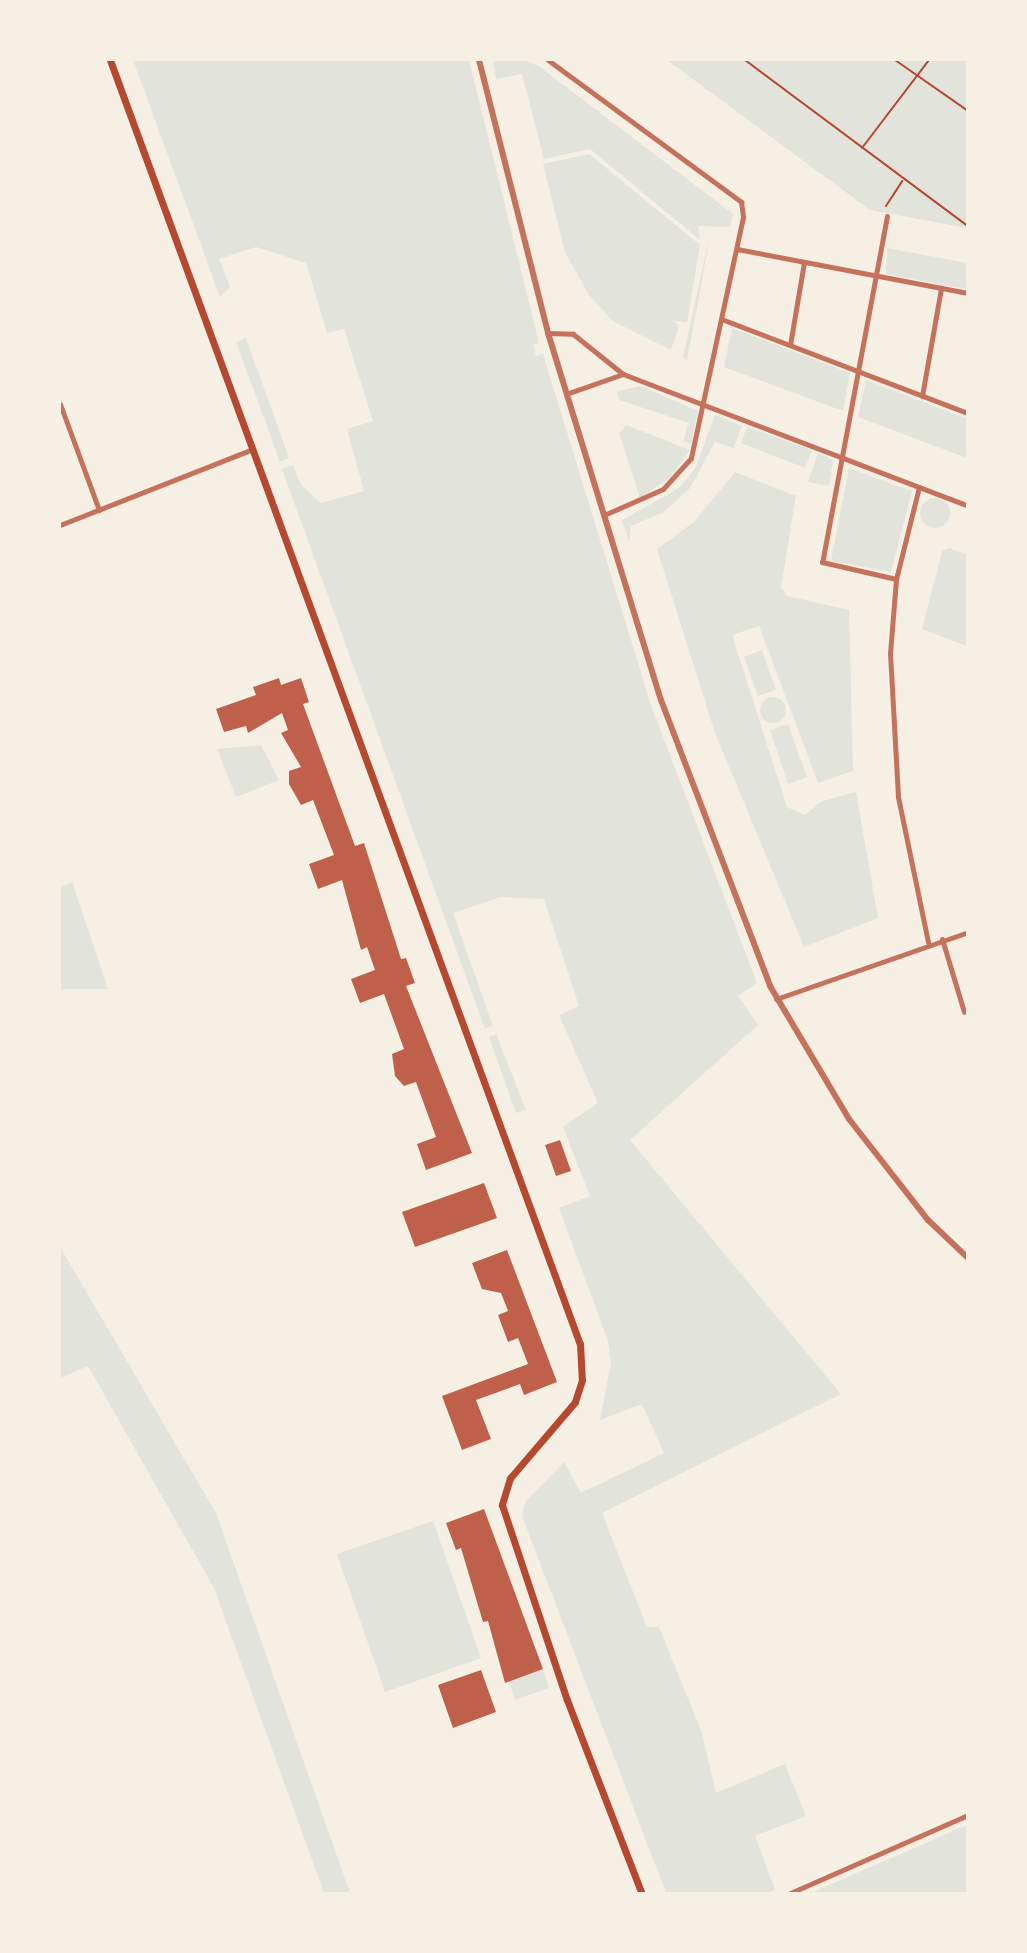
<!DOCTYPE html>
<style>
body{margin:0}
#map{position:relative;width:1027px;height:1953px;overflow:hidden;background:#f6efe4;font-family:Ubuntu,sans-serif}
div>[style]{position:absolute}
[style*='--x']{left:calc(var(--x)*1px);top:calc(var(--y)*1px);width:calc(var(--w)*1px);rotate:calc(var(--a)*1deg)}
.green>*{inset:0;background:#e2e4dc}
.round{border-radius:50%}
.building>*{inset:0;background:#bf614a}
.path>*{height:2px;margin:-1px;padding:0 1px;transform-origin:1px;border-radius:1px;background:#b5482f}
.minor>*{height:5px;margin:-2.5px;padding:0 2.5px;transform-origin:2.5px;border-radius:2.5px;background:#c5725c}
.tertiary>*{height:6px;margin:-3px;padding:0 3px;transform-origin:3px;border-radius:3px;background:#c5725c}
.secondary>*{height:7px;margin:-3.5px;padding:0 3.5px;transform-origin:3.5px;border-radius:3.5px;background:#b5482f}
span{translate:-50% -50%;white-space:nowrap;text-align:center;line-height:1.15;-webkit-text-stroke:5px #f6efe4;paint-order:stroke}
.frame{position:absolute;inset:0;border:61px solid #f6efe4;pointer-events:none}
</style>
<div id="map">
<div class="green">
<i style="clip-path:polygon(133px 60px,469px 60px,539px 343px,533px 345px,536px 356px,543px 354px,651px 705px,757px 983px,738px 996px,758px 1025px,630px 1140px,841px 1394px,602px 1513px,647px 1627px,659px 1627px,702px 1733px,716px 1793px,785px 1764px,806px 1816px,755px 1836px,775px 1890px,766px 1893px,666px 1893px,522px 1516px,525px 1502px,564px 1462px,581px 1493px,664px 1453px,642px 1404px,600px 1420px,611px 1363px,608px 1341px,559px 1208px,590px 1196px,563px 1127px,598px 1103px,559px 1015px,579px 1006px,544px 899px,501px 897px,453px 913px,493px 1026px,485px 1029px,282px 469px,293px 465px,301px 485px,321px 503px,364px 491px,347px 429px,373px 421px,344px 329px,327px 333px,306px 263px,256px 247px,219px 259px,230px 287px,220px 297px)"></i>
<i style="clip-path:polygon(493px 60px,525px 60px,540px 67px,733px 214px,730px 227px,698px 226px,700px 240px,590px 149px,544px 159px,522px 74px,496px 79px)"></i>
<i style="clip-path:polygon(667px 60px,967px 60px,967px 228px,870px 210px)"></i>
<i style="clip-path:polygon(589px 154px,700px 245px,687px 322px,673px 321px,679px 326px,671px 350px,613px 321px,589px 295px,565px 252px,543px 164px)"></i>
<i style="clip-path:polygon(710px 235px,697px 308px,687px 361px,683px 357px)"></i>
<i style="clip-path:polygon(887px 248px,967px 263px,967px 289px,886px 274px)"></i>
<i style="clip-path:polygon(732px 328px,850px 373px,843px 411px,724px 367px)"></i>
<i style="clip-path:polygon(246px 338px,289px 458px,280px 462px,236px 342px)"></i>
<i style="clip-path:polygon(866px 380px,967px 419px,967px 458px,858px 417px)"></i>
<i style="clip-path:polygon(641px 386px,698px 411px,691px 444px,683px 441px,689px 423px,619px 400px,617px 391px)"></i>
<i style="clip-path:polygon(715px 415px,742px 426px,734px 448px,715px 442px,690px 488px,664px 512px,631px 526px,629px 541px,622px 520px,679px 488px,695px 469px)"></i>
<i style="clip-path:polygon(626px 425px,690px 450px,671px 477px,640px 498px,619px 433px)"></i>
<i style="clip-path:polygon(747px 427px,812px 450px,805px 468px,741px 443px)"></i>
<i style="clip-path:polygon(818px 453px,833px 460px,829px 486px,808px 482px)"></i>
<i style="clip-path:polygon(849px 468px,912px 491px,891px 572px,831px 561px)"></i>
<i style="clip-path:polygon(735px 472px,796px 496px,781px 587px,787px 596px,849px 610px,853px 771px,818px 783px,759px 626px,732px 635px,787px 807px,805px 815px,822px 801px,856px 792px,878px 918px,804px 947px,715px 733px,657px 549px,694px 522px)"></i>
<i class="round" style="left:920px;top:498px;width:30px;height:30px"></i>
<i style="clip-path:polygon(949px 548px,967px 555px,967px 646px,922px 629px,942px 551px)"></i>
<i style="clip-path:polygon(762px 650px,776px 690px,758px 696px,744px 657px)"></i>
<i class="round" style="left:760px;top:697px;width:26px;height:26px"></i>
<i style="clip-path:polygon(788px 724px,807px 777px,788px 784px,770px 730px)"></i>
<i style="clip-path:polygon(261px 745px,279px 780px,236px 797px,217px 749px)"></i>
<i style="clip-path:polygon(72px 882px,108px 989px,60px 989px,60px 887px)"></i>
<i style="clip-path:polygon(496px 1034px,526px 1110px,516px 1113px,489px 1037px)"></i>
<i style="clip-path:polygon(60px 1247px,216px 1513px,350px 1893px,324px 1893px,214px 1588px,88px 1366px,60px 1378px)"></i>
<i style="clip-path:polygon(433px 1521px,481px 1658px,385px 1692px,337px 1554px)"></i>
<i style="clip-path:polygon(543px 1669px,549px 1688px,515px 1700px,509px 1682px)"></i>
<i style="clip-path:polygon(967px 1825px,967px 1893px,811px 1893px)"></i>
</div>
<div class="building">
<i style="clip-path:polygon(279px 678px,281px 685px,301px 678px,309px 702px,303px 704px,355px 846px,364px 843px,401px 959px,406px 958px,415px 983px,406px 986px,472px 1153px,426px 1170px,417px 1144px,436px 1137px,416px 1082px,404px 1086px,395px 1076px,392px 1054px,404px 1049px,384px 994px,360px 1003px,351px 979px,375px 970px,367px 947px,361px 950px,342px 880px,318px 889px,309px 864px,334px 855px,313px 800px,301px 805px,289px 784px,289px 771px,301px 767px,281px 733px,288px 730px,282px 713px,248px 733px,246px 726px,224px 732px,216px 709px,256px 695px,253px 687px)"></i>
<i style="clip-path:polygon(560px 1140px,571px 1171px,556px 1176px,545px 1145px)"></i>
<i style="clip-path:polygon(484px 1183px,497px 1218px,415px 1247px,402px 1212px)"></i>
<i style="clip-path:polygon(507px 1250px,557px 1382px,524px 1395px,520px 1384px,476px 1400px,491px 1439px,462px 1450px,442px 1396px,528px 1364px,518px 1338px,508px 1342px,498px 1315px,508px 1311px,501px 1293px,482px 1289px,472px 1263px)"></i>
<i style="clip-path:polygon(484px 1509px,543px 1669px,505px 1683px,488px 1621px,483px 1622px,461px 1548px,456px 1550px,446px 1523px)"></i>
<i style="clip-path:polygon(481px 1670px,496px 1712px,453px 1728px,438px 1685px)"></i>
</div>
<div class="path">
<i style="--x:745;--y:60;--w:278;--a:36.7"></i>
<i style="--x:895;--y:60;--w:89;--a:34.9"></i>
<i style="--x:862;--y:148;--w:111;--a:-52.7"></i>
<i style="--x:886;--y:206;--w:30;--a:-57"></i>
</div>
<div class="minor">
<i style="--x:548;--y:60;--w:240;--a:36.3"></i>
<i style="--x:741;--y:202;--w:15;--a:82"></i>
<i style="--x:743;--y:217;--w:247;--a:102.2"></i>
<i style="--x:691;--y:458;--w:42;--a:132.1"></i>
<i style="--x:663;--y:489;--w:64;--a:156.2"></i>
<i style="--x:887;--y:216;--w:352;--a:100.6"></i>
<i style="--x:822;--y:562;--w:76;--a:12.9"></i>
<i style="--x:737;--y:249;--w:235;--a:10.8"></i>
<i style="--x:724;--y:320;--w:261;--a:20.9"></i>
<i style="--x:548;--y:333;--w:25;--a:2"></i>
<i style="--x:573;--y:334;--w:64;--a:38.7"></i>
<i style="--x:623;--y:374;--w:60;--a:160.7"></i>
<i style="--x:790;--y:345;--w:84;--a:-80.4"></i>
<i style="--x:623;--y:374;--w:369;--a:20.9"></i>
<i style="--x:922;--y:396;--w:110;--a:-80"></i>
<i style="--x:60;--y:404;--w:113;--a:69.8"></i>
<i style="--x:919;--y:487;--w:95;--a:104"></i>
<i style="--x:896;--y:579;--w:74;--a:94.6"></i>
<i style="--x:890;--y:653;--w:144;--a:86.8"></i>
<i style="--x:898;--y:797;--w:148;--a:78.3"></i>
<i style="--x:60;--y:525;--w:207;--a:-21.5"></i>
<i style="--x:942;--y:939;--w:76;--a:73.2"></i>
<i style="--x:776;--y:999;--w:203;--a:-19.2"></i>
<i style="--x:788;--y:1894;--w:197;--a:-23.7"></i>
</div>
<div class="tertiary">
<i style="--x:479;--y:60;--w:282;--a:75.8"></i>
<i style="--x:548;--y:333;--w:384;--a:72.9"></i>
<i style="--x:661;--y:700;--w:306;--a:69.1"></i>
<i style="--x:770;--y:986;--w:155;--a:59.3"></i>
<i style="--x:849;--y:1119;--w:128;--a:52"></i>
<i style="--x:928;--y:1220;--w:55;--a:43.5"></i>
</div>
<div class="secondary">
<i style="--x:110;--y:60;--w:1367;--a:69.9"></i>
<i style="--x:580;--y:1344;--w:36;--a:87"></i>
<i style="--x:582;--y:1380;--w:23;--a:108"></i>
<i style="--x:575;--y:1402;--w:100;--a:130.5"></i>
<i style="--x:510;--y:1478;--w:28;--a:107"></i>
<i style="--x:502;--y:1505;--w:206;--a:71.6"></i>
<i style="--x:567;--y:1700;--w:208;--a:68.9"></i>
</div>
<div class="frame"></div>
</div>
